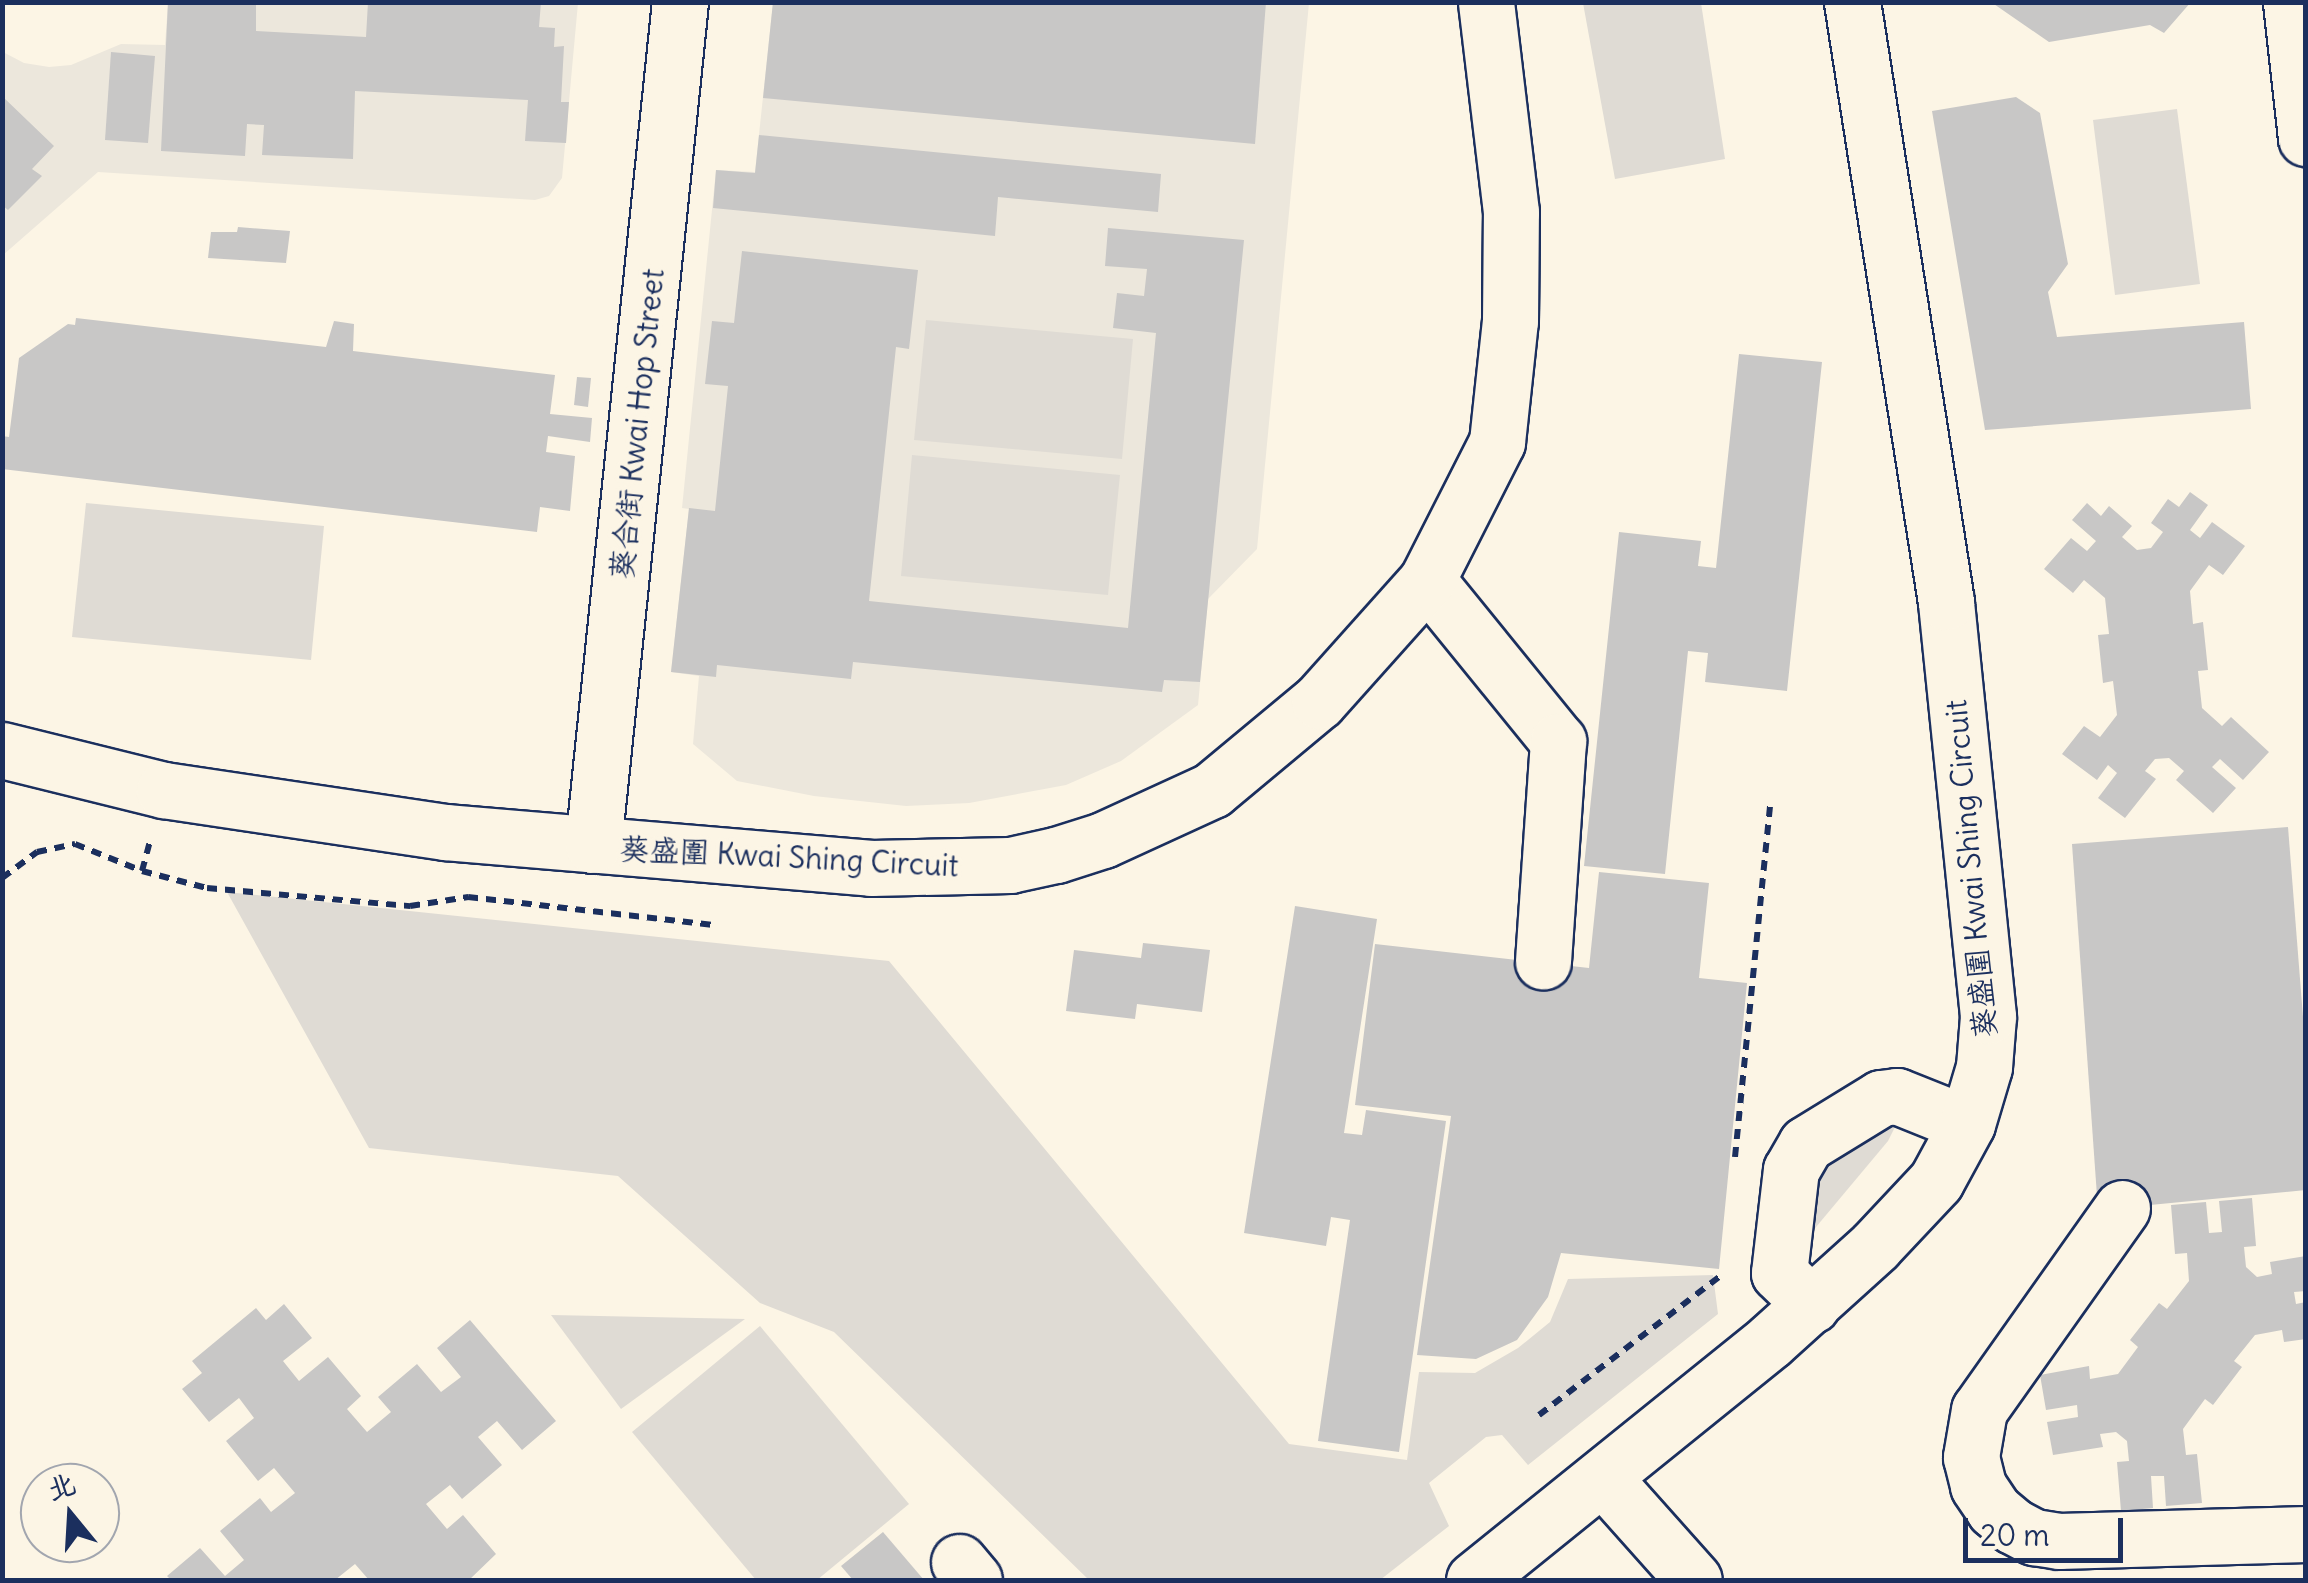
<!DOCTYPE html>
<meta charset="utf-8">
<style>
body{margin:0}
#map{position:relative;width:2308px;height:1583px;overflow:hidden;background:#fcf5e5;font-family:Delius,"LXGW WenKai TC",sans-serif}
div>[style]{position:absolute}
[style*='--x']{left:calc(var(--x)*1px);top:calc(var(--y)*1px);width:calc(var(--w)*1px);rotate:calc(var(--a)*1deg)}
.built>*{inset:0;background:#ece7dc}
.green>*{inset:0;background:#dfdbd4}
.building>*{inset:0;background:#c8c7c6}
.path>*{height:6px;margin-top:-3px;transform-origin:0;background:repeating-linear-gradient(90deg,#1b2f5e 0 10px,transparent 0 18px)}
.roads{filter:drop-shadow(2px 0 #1b2f5e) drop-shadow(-2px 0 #1b2f5e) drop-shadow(0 2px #1b2f5e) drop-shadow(0 -2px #1b2f5e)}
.minor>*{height:55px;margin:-27.5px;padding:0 27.5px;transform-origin:27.5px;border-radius:27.5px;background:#fcf5e5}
.major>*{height:55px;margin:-27.5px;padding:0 27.5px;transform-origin:27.5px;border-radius:27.5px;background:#fcf5e5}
span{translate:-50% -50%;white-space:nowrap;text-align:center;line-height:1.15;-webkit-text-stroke:8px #fcf5e5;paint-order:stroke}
.street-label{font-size:30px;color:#1b2f5e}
.frame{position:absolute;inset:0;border:5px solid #1b2f5e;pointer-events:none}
.north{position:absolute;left:20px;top:1463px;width:100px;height:100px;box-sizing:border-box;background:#fcf5e5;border:2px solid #a2a6af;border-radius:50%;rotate:342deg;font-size:28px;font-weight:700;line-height:40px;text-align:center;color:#1b2f5e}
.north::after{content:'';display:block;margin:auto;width:35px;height:45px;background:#1b2f5e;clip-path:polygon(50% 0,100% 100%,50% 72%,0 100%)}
.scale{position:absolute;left:1963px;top:1518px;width:160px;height:45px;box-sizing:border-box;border:5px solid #1b2f5e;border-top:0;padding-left:12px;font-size:30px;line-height:35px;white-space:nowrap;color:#1b2f5e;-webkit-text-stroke:8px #fcf5e5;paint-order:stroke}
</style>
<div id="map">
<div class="built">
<i style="clip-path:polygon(168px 3px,578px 3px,562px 178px,549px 196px,535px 200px,98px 172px,3px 255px,3px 52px,24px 63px,49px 67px,71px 65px,121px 44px,165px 45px)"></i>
<i style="clip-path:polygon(773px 3px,1309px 3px,1257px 549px,1208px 599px,1198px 705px,1121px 761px,1066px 785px,969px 803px,906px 806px,814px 796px,737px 781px,693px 744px,699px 676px,671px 672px,689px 509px,682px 508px,716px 170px,755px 172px)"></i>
</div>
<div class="green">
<i style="clip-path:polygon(1583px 3px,1701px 3px,1725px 159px,1615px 179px)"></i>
<i style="clip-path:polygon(2177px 109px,2200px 284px,2115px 295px,2093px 120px)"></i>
<i style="clip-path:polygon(926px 320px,1133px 339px,1122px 459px,914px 440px)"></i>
<i style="clip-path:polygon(912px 455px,1120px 475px,1108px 595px,901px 576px)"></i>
<i style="clip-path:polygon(86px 503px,324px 526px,311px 660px,72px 637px)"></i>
<i style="clip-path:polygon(227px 892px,889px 961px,1289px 1444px,1407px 1460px,1419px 1372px,1475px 1373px,1518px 1348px,1550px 1322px,1568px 1279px,1713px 1275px,1718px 1314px,1528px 1465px,1502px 1435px,1486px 1437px,1429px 1483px,1449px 1526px,1380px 1580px,1089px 1580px,834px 1332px,760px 1303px,618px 1176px,369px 1148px)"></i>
<i style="clip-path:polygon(1901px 1115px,1888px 1141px,1811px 1233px,1820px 1175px,1829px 1159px)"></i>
<i style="clip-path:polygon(551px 1315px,745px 1319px,621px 1409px)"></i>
<i style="clip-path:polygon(760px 1326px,909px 1504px,817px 1580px,756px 1580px,632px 1432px)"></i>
</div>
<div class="building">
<i style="clip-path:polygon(168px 2px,256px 2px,256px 31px,366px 37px,368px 2px,541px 2px,539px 27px,555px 28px,554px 47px,564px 46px,561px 102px,569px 102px,566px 143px,525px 141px,528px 100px,355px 91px,353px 159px,262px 155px,264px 125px,247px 124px,245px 156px,161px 151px)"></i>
<i style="clip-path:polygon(773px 2px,1266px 2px,1255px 144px,763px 98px)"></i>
<i style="clip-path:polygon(1991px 2px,2191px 2px,2164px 33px,2150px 25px,2049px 42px)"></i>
<i style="clip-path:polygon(111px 52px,155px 56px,148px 143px,105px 140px)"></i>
<i style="clip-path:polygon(2px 96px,54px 146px,32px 169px,42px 176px,8px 210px,2px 205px)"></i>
<i style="clip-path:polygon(2016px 97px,2040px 113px,2068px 264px,2048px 292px,2057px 337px,2244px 322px,2251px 409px,1985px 430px,1932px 111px)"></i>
<i style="clip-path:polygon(759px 135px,1161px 174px,1158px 212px,998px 197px,995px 236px,713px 208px,716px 170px,755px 173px)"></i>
<i style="clip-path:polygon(238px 227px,290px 231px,286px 263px,208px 258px,211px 232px,237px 232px)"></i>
<i style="clip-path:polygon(1108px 228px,1244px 240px,1200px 682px,1164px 680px,1162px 692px,853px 662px,851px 679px,717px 665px,716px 677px,671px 672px,689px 508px,715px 511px,728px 386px,705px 384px,712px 321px,734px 323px,742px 251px,918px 270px,909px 349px,896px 347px,869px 601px,1128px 628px,1156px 333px,1113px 328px,1117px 293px,1144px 296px,1147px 269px,1105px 266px)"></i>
<i style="clip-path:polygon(76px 318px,326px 347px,334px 321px,354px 324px,353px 351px,555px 375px,550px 414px,592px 418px,590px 442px,548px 436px,546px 452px,575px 456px,570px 511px,540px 507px,537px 532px,2px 469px,2px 436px,9px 437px,19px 358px,68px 324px,75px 325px)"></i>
<i style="clip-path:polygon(1739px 354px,1822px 362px,1787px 691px,1705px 682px,1708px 653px,1688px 651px,1665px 874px,1584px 866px,1619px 532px,1701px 541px,1698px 566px,1716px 568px)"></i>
<i style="clip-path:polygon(577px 377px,591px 378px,588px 407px,574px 405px)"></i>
<i style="clip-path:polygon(2190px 492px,2208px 505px,2190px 530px,2200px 538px,2212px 522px,2245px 546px,2223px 575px,2209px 565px,2190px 591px,2193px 624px,2203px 622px,2208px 670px,2198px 671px,2202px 708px,2222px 726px,2231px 717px,2269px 752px,2243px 780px,2220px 759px,2212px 767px,2236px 788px,2213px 813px,2176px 780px,2184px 771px,2169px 758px,2155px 759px,2145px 771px,2156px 779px,2125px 818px,2098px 798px,2117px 773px,2108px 765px,2097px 780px,2062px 754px,2084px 726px,2100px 737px,2117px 715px,2113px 681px,2103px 683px,2098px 635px,2109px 634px,2105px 598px,2084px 580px,2073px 593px,2044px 569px,2071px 538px,2087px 551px,2096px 541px,2072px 520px,2087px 503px,2101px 516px,2109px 506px,2132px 526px,2122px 537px,2137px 550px,2151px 548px,2163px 532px,2151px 523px,2168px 499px,2179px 507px)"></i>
<i style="clip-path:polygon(2288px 827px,2306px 1055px,2306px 1190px,2098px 1210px,2072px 844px)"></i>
<i style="clip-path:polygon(1599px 872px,1709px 883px,1699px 978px,1747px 983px,1719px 1269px,1561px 1253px,1548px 1297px,1517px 1340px,1476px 1359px,1417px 1355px,1451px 1116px,1355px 1105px,1375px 944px,1589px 968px)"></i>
<i style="clip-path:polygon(1295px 906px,1377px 919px,1344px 1133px,1362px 1135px,1366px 1110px,1446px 1121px,1399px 1452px,1318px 1441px,1350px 1220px,1331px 1217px,1326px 1246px,1244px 1233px)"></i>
<i style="clip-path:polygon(1143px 943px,1210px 950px,1202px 1012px,1137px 1004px,1135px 1019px,1066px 1011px,1074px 950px,1141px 958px)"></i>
<i style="clip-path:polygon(2252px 1198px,2256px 1246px,2244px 1247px,2246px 1267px,2257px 1277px,2272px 1274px,2270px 1262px,2306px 1256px,2306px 1291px,2294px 1292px,2296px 1304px,2306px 1302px,2306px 1339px,2284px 1342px,2282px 1330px,2255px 1335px,2234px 1361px,2242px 1367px,2213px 1405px,2205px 1399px,2183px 1429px,2186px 1455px,2197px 1454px,2202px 1503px,2166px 1506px,2164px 1476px,2151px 1476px,2153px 1508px,2121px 1511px,2117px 1462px,2129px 1461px,2127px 1441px,2116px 1432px,2100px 1434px,2103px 1447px,2053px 1455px,2047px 1422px,2078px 1417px,2077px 1405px,2046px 1410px,2040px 1375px,2089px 1366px,2090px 1379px,2118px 1374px,2138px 1347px,2130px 1340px,2159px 1303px,2167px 1309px,2189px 1281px,2187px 1253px,2175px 1254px,2171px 1205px,2206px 1202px,2209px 1233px,2222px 1232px,2219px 1201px)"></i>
<i style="clip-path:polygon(284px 1304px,312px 1338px,283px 1361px,299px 1381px,328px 1357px,361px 1396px,347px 1409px,367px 1432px,391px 1412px,378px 1397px,417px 1364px,441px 1392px,461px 1377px,437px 1348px,470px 1320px,556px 1421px,522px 1450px,497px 1421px,478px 1437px,502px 1465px,462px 1499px,450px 1485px,426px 1504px,447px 1529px,463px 1515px,496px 1554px,469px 1580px,369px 1580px,355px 1564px,335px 1580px,171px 1580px,167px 1576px,200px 1548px,225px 1576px,244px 1560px,220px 1531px,260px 1498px,271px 1512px,295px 1493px,274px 1468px,258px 1481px,226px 1441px,254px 1418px,239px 1398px,209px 1422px,182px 1389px,202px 1373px,192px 1361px,256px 1308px,266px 1320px)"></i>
<i style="clip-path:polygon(883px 1532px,924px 1580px,853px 1580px,841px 1566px)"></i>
</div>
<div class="path">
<i style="--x:142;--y:871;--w:30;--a:-75"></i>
<i style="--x:2;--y:878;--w:44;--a:-36.6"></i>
<i style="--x:37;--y:852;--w:39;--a:-12"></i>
<i style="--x:75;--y:844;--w:72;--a:21.9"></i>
<i style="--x:142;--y:871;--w:67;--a:14.7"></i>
<i style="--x:207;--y:888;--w:204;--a:5.1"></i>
<i style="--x:410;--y:906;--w:59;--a:-8.8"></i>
<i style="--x:468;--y:897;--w:247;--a:6.5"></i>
<i style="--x:1735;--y:1157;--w:354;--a:-84.3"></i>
<i style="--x:1539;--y:1415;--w:232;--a:-37.5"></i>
</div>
<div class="roads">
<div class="minor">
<i style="--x:1427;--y:580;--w:208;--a:50.9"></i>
<i style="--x:1558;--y:741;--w:221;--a:93.9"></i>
<i style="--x:2;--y:750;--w:167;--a:13.9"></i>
<i style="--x:164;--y:790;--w:284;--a:8.5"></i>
<i style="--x:445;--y:832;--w:428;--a:4.8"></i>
<i style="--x:871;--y:868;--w:139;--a:-1.2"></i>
<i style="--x:1010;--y:865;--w:47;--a:-12.3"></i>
<i style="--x:1056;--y:855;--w:49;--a:-17.7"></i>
<i style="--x:1103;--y:840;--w:120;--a:-24.6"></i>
<i style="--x:1212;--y:790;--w:139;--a:-39.8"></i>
<i style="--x:1319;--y:701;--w:162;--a:-48.2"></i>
<i style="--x:1427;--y:580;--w:155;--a:-63.1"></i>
<i style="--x:1497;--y:442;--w:122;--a:-83.9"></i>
<i style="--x:1510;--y:321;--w:109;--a:-89.5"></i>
<i style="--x:1511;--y:212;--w:211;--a:-96.8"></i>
<i style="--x:593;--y:845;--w:847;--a:-84.11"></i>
<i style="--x:2122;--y:1208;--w:247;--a:125.3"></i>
<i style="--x:1979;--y:1410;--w:48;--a:99.7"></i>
<i style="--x:1971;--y:1457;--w:30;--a:76"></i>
<i style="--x:1978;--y:1486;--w:29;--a:56"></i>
<i style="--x:1994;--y:1510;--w:25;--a:40"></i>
<i style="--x:2013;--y:1526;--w:24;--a:28"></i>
<i style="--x:2034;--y:1537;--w:25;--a:9"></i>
<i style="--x:2059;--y:1541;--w:247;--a:-1.6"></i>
<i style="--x:1812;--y:1305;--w:46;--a:-135.9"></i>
<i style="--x:1779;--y:1273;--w:104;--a:-83.4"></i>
<i style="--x:1791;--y:1170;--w:30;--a:-60"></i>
<i style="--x:1806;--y:1144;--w:88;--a:-31.5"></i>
<i style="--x:1881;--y:1098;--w:16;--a:-7"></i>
<i style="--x:1897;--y:1096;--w:75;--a:21.8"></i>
<i style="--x:1604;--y:1479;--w:135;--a:48.3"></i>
<i style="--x:959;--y:1562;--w:23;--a:50"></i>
<i style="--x:1474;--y:1580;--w:380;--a:-38.9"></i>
<i style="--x:1770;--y:1341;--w:142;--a:-42.1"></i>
<i style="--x:1875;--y:1246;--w:89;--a:-46.8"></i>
<i style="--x:1936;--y:1181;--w:65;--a:-61.5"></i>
<i style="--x:1967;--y:1124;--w:59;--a:-73.4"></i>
<i style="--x:1984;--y:1067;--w:51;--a:-85.5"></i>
<i style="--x:1988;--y:1016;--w:416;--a:-95.8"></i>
<i style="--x:1946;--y:602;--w:607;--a:-98.9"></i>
</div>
<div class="major">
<i style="--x:2291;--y:2;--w:137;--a:83.7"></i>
</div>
</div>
<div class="street-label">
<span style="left:637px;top:424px;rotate:-84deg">葵合街 Kwai Hop Street</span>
<span style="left:789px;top:857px;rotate:3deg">葵盛圍 Kwai Shing Circuit</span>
<span style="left:1970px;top:869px;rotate:-95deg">葵盛圍 Kwai Shing Circuit</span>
</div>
<div class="frame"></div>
<div class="north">北</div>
<div class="scale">20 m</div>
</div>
